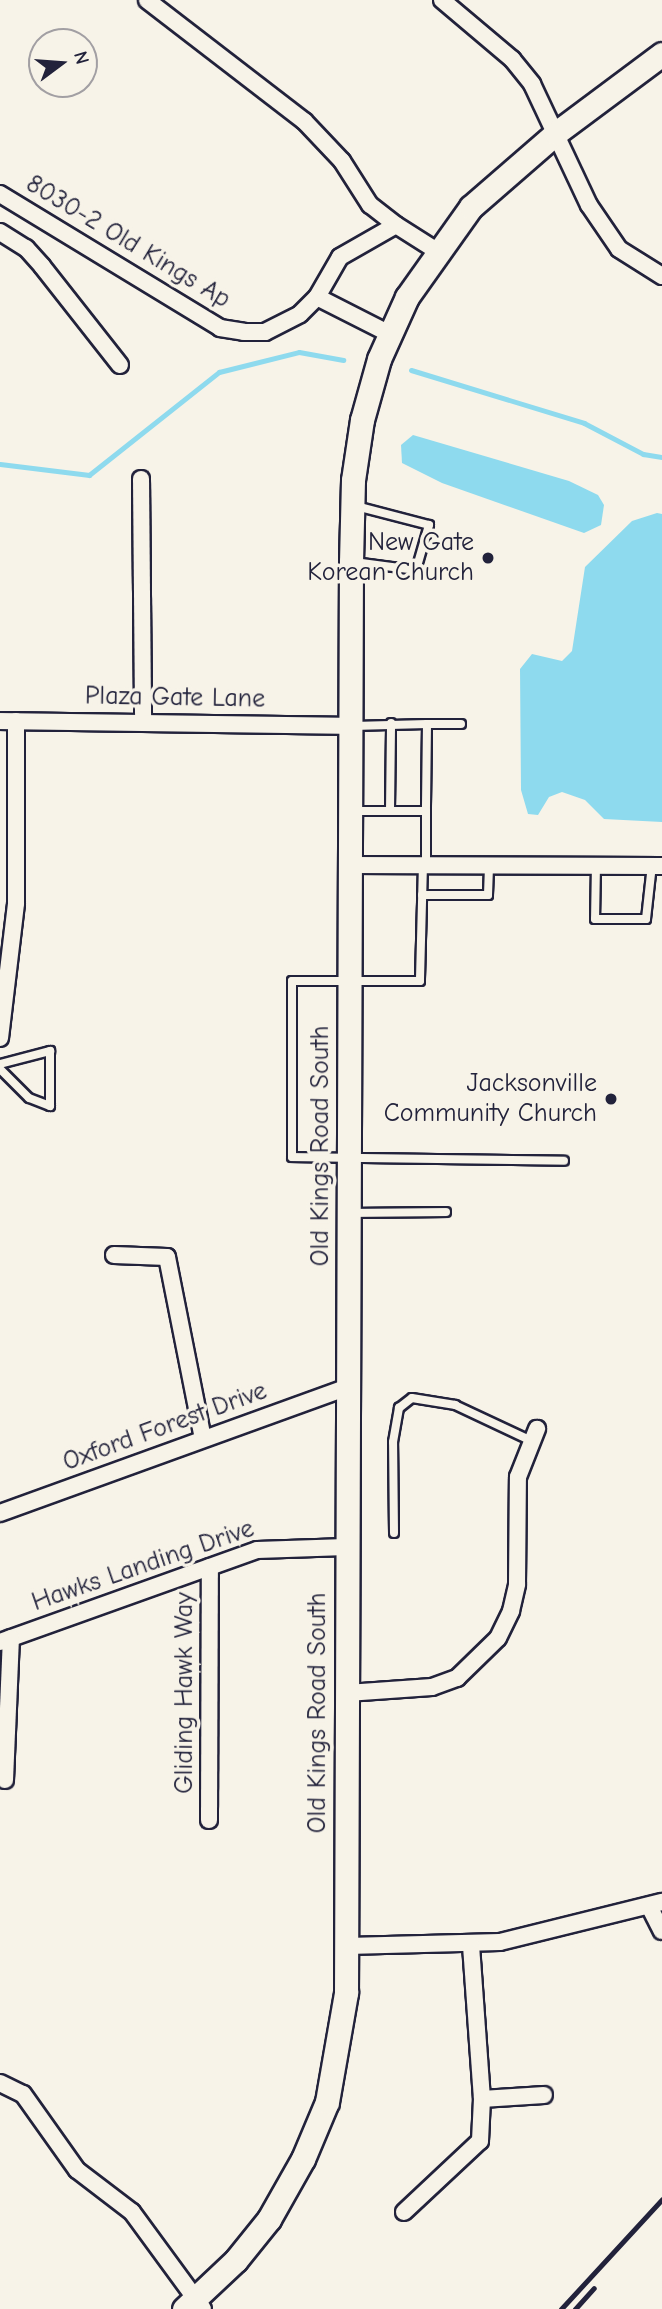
<!DOCTYPE html>
<style>
body{margin:0}
#map{position:relative;width:662px;height:2309px;overflow:hidden;background:#f7f3e8;font-family:"Comic Neue",sans-serif}
div>[style]{position:absolute}
[style*='--x']{left:calc(var(--x)*1px);top:calc(var(--y)*1px);width:calc(var(--w)*1px);rotate:calc(var(--a)*1deg)}
.water>*{inset:0;background:#8edaee}
.stream>*{height:5px;margin:-2.5px;padding:0 2.5px;transform-origin:2.5px;border-radius:2.5px;background:#8edaee}
.roads{filter:drop-shadow(2px 0 #22223b) drop-shadow(-2px 0 #22223b) drop-shadow(0 2px #22223b) drop-shadow(0 -2px #22223b)}
.lane>*{height:8px;margin:-4px;padding:0 4px;transform-origin:4px;border-radius:4px;background:#f7f3e8}
.street>*{height:16px;margin:-8px;padding:0 8px;transform-origin:8px;border-radius:8px;background:#f7f3e8}
.secondary>*{height:23px;margin:-11.5px;padding:0 11.5px;transform-origin:11.5px;border-radius:11.5px;background:#f7f3e8}
.rail>*{height:5px;margin:-2.5px;padding:0 2.5px;transform-origin:2.5px;border-radius:2.5px;background:#22223b}
.dots>*{width:19px;height:19px;translate:-50% -50%;box-sizing:border-box;border:4px solid #f7f3e8;border-radius:50%}
span{translate:-50% -50%;white-space:nowrap;text-align:center;line-height:1.15;-webkit-text-stroke:7px #f7f3e8;paint-order:stroke}
.street-label{font-size:26px;color:#22223b}
.poi-label{font-size:26px;color:#22223b}
.right{translate:-100% -50%;text-align:right}
.north{position:absolute;left:28px;top:28px;width:70px;height:70px;box-sizing:border-box;background:#f7f3e8;border:2px solid #a29fa3;border-radius:50%;rotate:74deg;font-size:19px;font-weight:700;line-height:28px;text-align:center;color:#22223b}
.north::after{content:'';display:block;margin:auto;width:24px;height:32px;background:#22223b;clip-path:polygon(50% 0,100% 100%,50% 72%,0 100%)}
</style>
<div id="map">
<div class="water">
<i style="clip-path:polygon(413px 435px,569px 481px,598px 495px,604px 505px,601px 525px,584px 533px,442px 483px,402px 463px,401px 445px)"></i>
<i style="clip-path:polygon(657px 513px,662px 514px,662px 822px,604px 819px,585px 800px,562px 792px,549px 797px,538px 815px,528px 814px,521px 790px,520px 669px,532px 654px,562px 661px,572px 651px,585px 567px,632px 521px)"></i>
</div>
<div class="stream">
<i style="--x:411;--y:370;--w:181;--a:17"></i>
<i style="--x:584;--y:423;--w:67;--a:27.7"></i>
<i style="--x:643;--y:454;--w:19;--a:9"></i>
<i style="--x:0;--y:464;--w:90;--a:7"></i>
<i style="--x:89;--y:475;--w:166;--a:-38.4"></i>
<i style="--x:219;--y:372;--w:82;--a:-14"></i>
<i style="--x:299;--y:352;--w:45;--a:10.3"></i>
</div>
<div class="roads">
<div class="lane">
<i style="--x:354;--y:562;--w:63;--a:7.4"></i>
<i style="--x:416;--y:570;--w:47;--a:-73.9"></i>
<i style="--x:429;--y:525;--w:75;--a:-165.4"></i>
<i style="--x:427;--y:724;--w:34;--a:0"></i>
<i style="--x:353;--y:726;--w:74;--a:-1.5"></i>
<i style="--x:427;--y:724;--w:87;--a:90.7"></i>
<i style="--x:390;--y:810;--w:87;--a:-89.3"></i>
<i style="--x:353;--y:811;--w:73;--a:0"></i>
<i style="--x:426;--y:811;--w:53;--a:90"></i>
<i style="--x:423;--y:864;--w:117;--a:91.5"></i>
<i style="--x:420;--y:981;--w:128;--a:180"></i>
<i style="--x:292;--y:981;--w:176;--a:90"></i>
<i style="--x:292;--y:1157;--w:272;--a:0.8"></i>
<i style="--x:596;--y:864;--w:55;--a:91"></i>
<i style="--x:595;--y:919;--w:51;--a:0"></i>
<i style="--x:646;--y:919;--w:54;--a:-83.7"></i>
<i style="--x:422;--y:895;--w:66;--a:0"></i>
<i style="--x:488;--y:895;--w:31;--a:-88"></i>
<i style="--x:0;--y:1064;--w:52;--a:-14.6"></i>
<i style="--x:50;--y:1051;--w:55;--a:90"></i>
<i style="--x:50;--y:1106;--w:22;--a:-159"></i>
<i style="--x:29;--y:1098;--w:41;--a:-135"></i>
<i style="--x:351;--y:1213;--w:95;--a:-0.6"></i>
<i style="--x:394;--y:1533;--w:91;--a:-90.6"></i>
<i style="--x:393;--y:1442;--w:35;--a:-80"></i>
<i style="--x:399;--y:1408;--w:16;--a:-38"></i>
<i style="--x:412;--y:1398;--w:44;--a:9.2"></i>
<i style="--x:455;--y:1405;--w:85;--a:25.1"></i>
</div>
<div class="street">
<i style="--x:442;--y:0;--w:92;--a:40.1"></i>
<i style="--x:512;--y:59;--w:32;--a:51"></i>
<i style="--x:532;--y:84;--w:134;--a:64.8"></i>
<i style="--x:589;--y:205;--w:53;--a:55.7"></i>
<i style="--x:619;--y:249;--w:51;--a:32.1"></i>
<i style="--x:0;--y:194;--w:258;--a:31.3"></i>
<i style="--x:220;--y:328;--w:24;--a:9"></i>
<i style="--x:244;--y:332;--w:21;--a:0"></i>
<i style="--x:265;--y:332;--w:39;--a:-27"></i>
<i style="--x:300;--y:314;--w:24;--a:-45"></i>
<i style="--x:317;--y:297;--w:46;--a:-60.1"></i>
<i style="--x:340;--y:257;--w:64;--a:-29.7"></i>
<i style="--x:396;--y:225;--w:33;--a:-142"></i>
<i style="--x:370;--y:205;--w:52;--a:-122.5"></i>
<i style="--x:342;--y:161;--w:55;--a:-133.5"></i>
<i style="--x:304;--y:121;--w:198;--a:-142.4"></i>
<i style="--x:396;--y:225;--w:49;--a:32.4"></i>
<i style="--x:0;--y:232;--w:31;--a:32"></i>
<i style="--x:26;--y:248;--w:24;--a:48"></i>
<i style="--x:42;--y:266;--w:126;--a:51.8"></i>
<i style="--x:317;--y:297;--w:82;--a:26.9"></i>
<i style="--x:141;--y:479;--w:243;--a:89.5"></i>
<i style="--x:0;--y:721;--w:350;--a:0.8"></i>
<i style="--x:350;--y:865;--w:312;--a:0.2"></i>
<i style="--x:0;--y:1038;--w:136;--a:-83.2"></i>
<i style="--x:16;--y:903;--w:182;--a:-90"></i>
<i style="--x:114;--y:1255;--w:53;--a:2.2"></i>
<i style="--x:167;--y:1257;--w:185;--a:78.8"></i>
<i style="--x:0;--y:1513;--w:368;--a:-19.9"></i>
<i style="--x:0;--y:1642;--w:273;--a:-19.7"></i>
<i style="--x:257;--y:1550;--w:89;--a:-1.9"></i>
<i style="--x:347;--y:1693;--w:85;--a:-4"></i>
<i style="--x:432;--y:1687;--w:27;--a:-20"></i>
<i style="--x:457;--y:1678;--w:57;--a:-44.3"></i>
<i style="--x:498;--y:1638;--w:30;--a:-64"></i>
<i style="--x:511;--y:1611;--w:28;--a:-77"></i>
<i style="--x:517;--y:1584;--w:107;--a:-89.5"></i>
<i style="--x:518;--y:1477;--w:52;--a:-68.4"></i>
<i style="--x:5;--y:1780;--w:142;--a:-87.6"></i>
<i style="--x:209;--y:1820;--w:253;--a:-89.8"></i>
<i style="--x:649;--y:1906;--w:28;--a:63"></i>
<i style="--x:347;--y:1946;--w:153;--a:-1.5"></i>
<i style="--x:500;--y:1942;--w:167;--a:-13.9"></i>
<i style="--x:0;--y:2083;--w:25;--a:26"></i>
<i style="--x:23;--y:2094;--w:93;--a:54.6"></i>
<i style="--x:77;--y:2170;--w:69;--a:37.4"></i>
<i style="--x:132;--y:2212;--w:120;--a:53.8"></i>
<i style="--x:482;--y:2099;--w:62;--a:-3.7"></i>
<i style="--x:404;--y:2212;--w:104;--a:-43.1"></i>
<i style="--x:480;--y:2141;--w:42;--a:-87.3"></i>
<i style="--x:482;--y:2099;--w:154;--a:-94.1"></i>
</div>
<div class="secondary">
<i style="--x:184;--y:2309;--w:71;--a:-43.3"></i>
<i style="--x:236;--y:2260;--w:53;--a:-51.2"></i>
<i style="--x:269;--y:2219;--w:69;--a:-60.5"></i>
<i style="--x:303;--y:2159;--w:62;--a:-67.2"></i>
<i style="--x:327;--y:2102;--w:111;--a:-80.1"></i>
<i style="--x:346;--y:1993;--w:1431;--a:-89.8"></i>
<i style="--x:351;--y:562;--w:82;--a:-88.6"></i>
<i style="--x:353;--y:480;--w:61;--a:-81.5"></i>
<i style="--x:362;--y:420;--w:63;--a:-74.4"></i>
<i style="--x:379;--y:359;--w:68;--a:-65.7"></i>
<i style="--x:407;--y:297;--w:110;--a:-54.6"></i>
<i style="--x:471;--y:207;--w:113;--a:-41"></i>
<i style="--x:556;--y:133;--w:132;--a:-36.7"></i>
</div>
</div>
<div class="rail">
<i style="--x:561;--y:2309;--w:149;--a:-47.4"></i>
<i style="--x:575;--y:2309;--w:28;--a:-48"></i>
</div>
<div class="dots">
<i style="left:488px;top:558px;background:#22223b"></i>
<i style="left:611px;top:1099px;background:#22223b"></i>
</div>
<div class="street-label">
<span style="left:128px;top:242px;rotate:31deg">8030-2 Old Kings Ap</span>
<span style="left:175px;top:698px;rotate:1deg">Plaza Gate Lane</span>
<span style="left:321px;top:1146px;rotate:-90deg">Old Kings Road South</span>
<span style="left:165px;top:1427px;rotate:-20deg">Oxford Forest Drive</span>
<span style="left:143px;top:1566px;rotate:-19deg">Hawks Landing Drive</span>
<span style="left:185px;top:1693px;rotate:-90deg">Gliding Hawk Way</span>
<span style="left:318px;top:1713px;rotate:-90deg">Old Kings Road South</span>
</div>
<div class="poi-label">
<span class="right" style="left:474px;top:558px">New Gate<br>Korean Church</span>
<span class="right" style="left:597px;top:1099px">Jacksonville<br>Community Church</span>
</div>
<div class="north">N</div>
</div>
